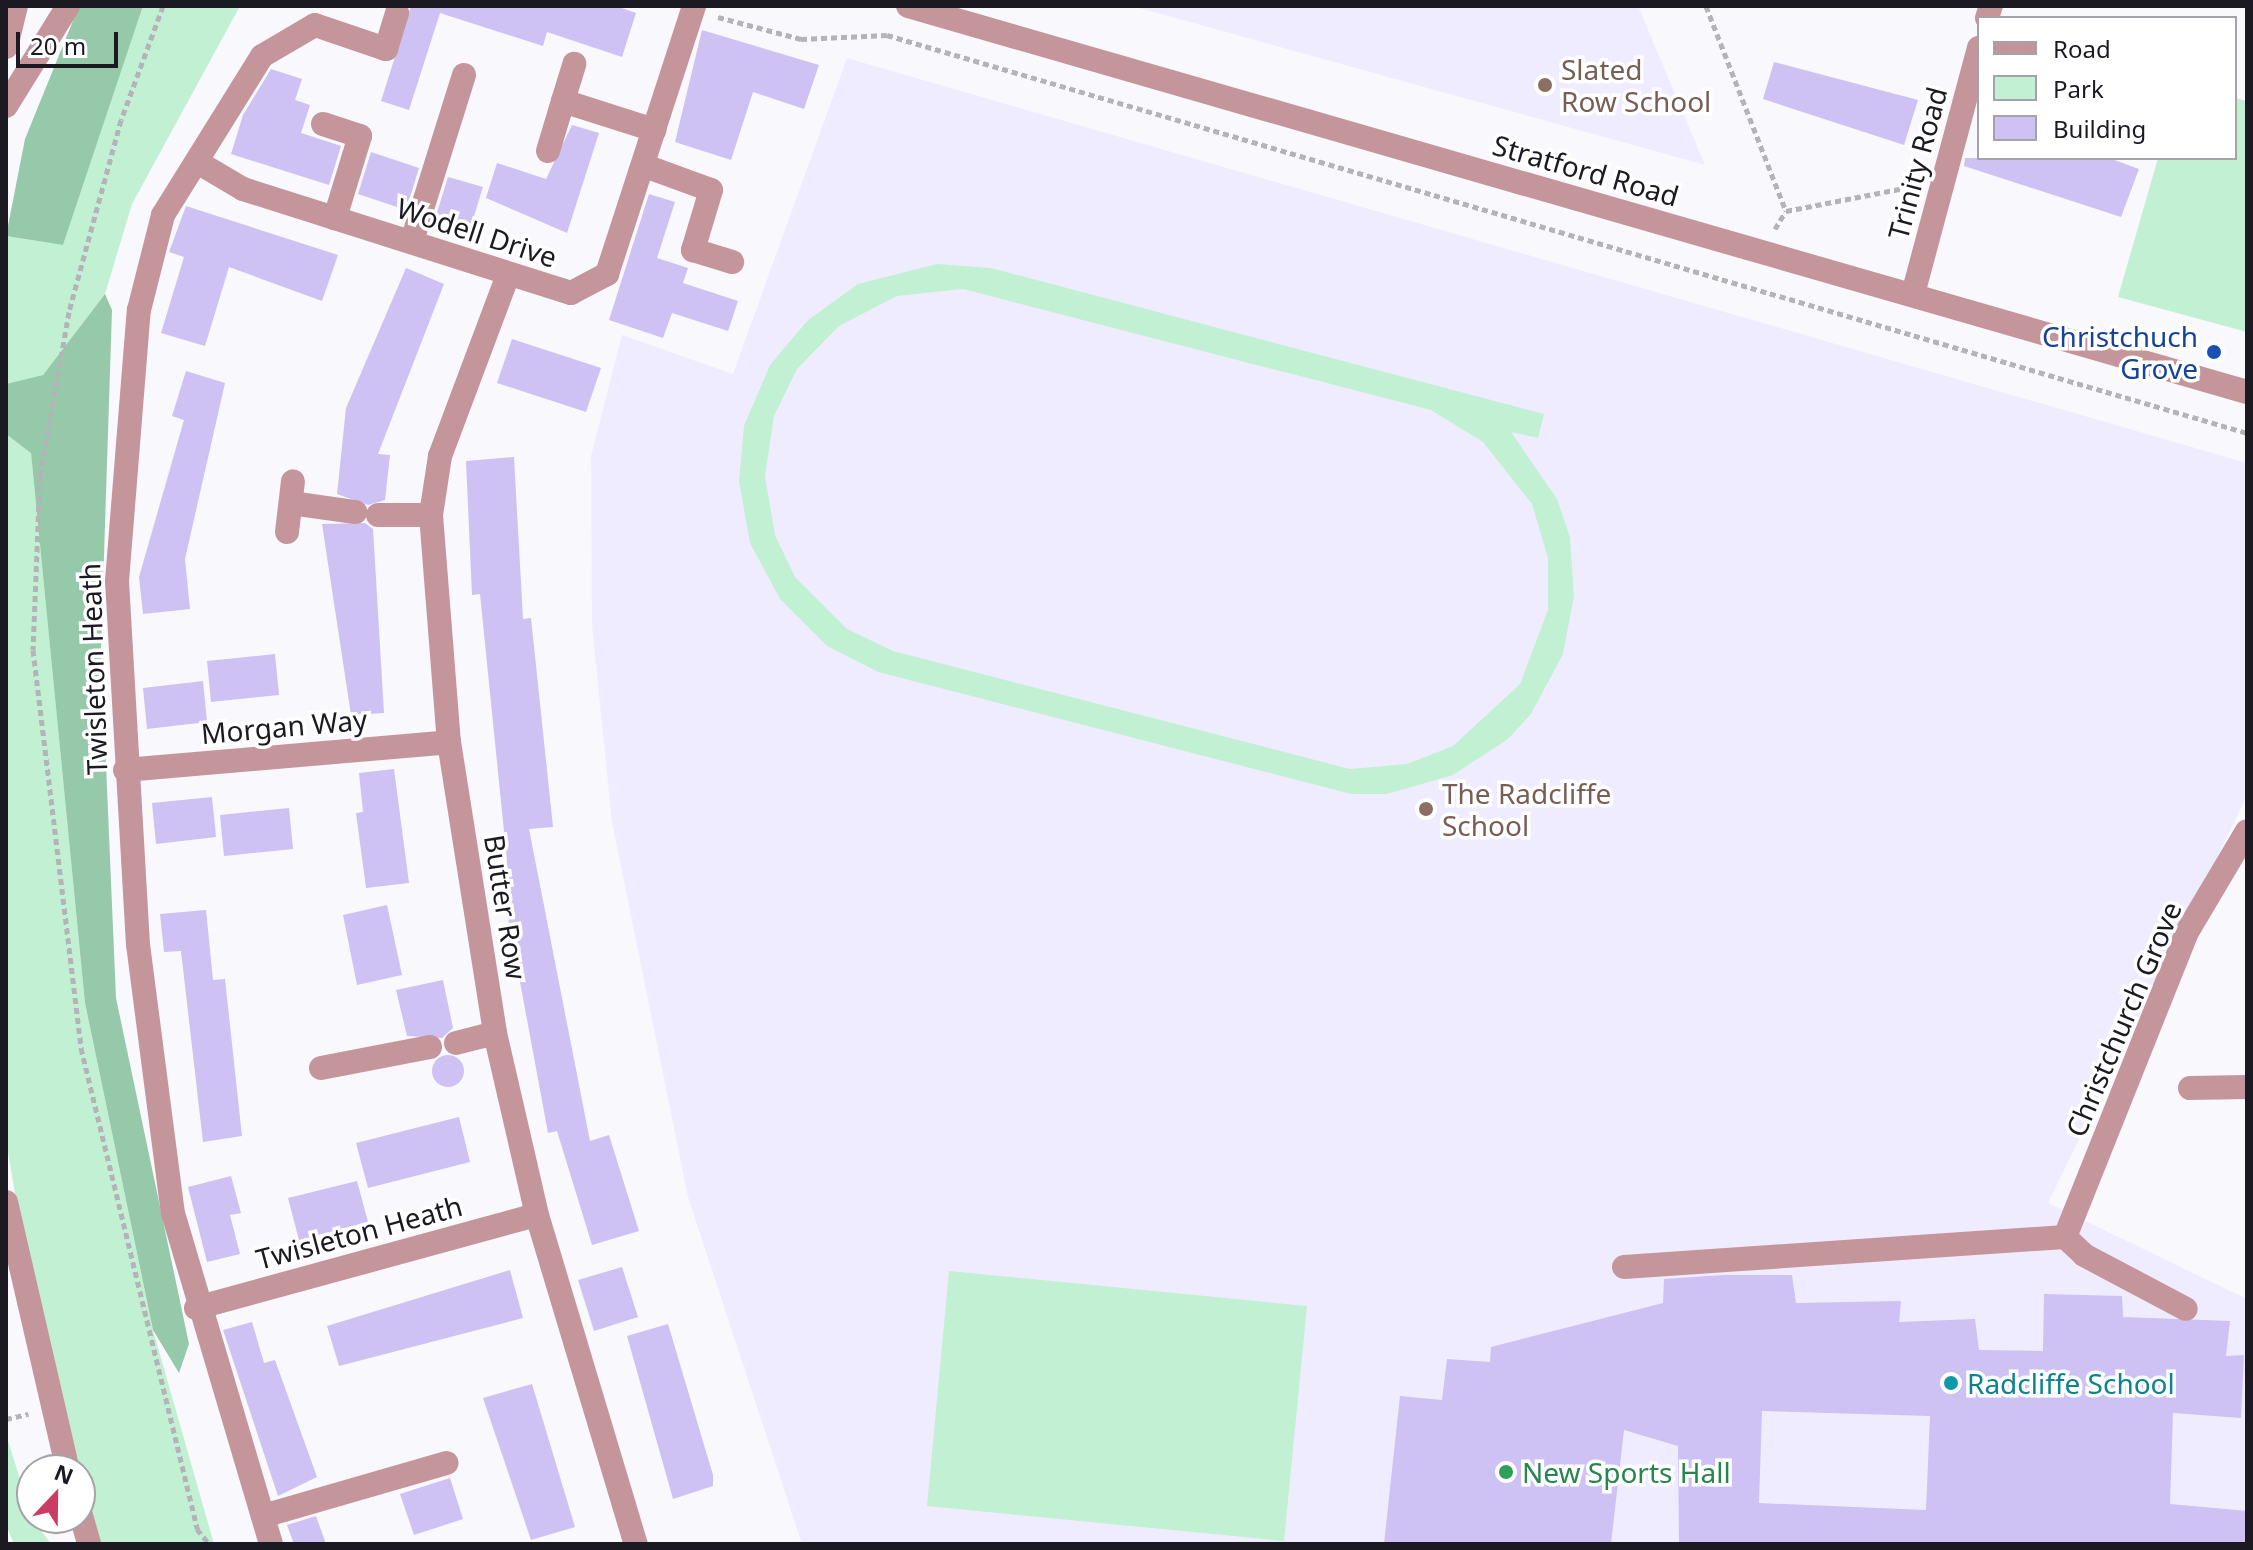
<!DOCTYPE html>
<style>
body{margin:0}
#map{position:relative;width:2253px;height:1550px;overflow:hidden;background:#f9f8fc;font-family:"Noto Sans",sans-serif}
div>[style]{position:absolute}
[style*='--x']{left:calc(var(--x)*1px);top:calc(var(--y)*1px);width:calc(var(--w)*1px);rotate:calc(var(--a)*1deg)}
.built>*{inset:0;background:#f0ecff}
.green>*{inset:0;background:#c2f0d3}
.forest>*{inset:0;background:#95c9a9}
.building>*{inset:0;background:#cec1f3}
.round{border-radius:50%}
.path>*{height:5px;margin-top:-2.5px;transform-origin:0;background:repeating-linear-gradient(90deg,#b4b3b9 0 6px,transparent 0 10px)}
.minor>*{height:24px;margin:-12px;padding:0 12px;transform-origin:12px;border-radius:12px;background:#c5959c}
.dots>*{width:22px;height:22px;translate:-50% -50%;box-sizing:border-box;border:4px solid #fff;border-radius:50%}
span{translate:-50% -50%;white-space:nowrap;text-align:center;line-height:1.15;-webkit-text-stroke:7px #fff;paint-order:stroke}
.education-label{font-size:28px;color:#785e54}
.left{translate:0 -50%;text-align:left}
.street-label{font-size:28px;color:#1b1922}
.transit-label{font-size:28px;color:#164399}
.right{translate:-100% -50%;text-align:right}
.culture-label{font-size:28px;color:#0d838f}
.leisure-label{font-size:28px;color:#27864d}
.frame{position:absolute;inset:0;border:8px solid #1b1922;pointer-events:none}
.legend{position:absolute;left:1977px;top:16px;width:260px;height:144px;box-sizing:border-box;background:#fff;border:2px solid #a4a3a7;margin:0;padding:10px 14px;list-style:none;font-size:24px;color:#1b1922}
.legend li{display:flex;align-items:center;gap:16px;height:40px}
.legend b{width:40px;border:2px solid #a4a3a7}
.north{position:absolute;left:16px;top:1454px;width:80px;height:80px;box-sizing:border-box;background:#fff;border:2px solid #a4a3a7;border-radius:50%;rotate:22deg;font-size:22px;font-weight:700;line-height:32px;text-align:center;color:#1b1922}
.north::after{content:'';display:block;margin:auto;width:28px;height:36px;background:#cb3c62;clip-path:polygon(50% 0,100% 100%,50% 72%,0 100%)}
.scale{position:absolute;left:16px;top:32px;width:102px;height:36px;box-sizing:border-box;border:4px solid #1b1922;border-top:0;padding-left:10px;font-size:24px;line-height:28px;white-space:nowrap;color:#1b1922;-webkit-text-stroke:6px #fff;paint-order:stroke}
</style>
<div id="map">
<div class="built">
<i style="clip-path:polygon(1132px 6px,1638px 6px,1705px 165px)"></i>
<i style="clip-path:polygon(847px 58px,2247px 463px,2247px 796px,2048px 1203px,2247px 1299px,2247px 1544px,802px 1544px,688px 1197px,612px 822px,592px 626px,591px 456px,622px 335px,733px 374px)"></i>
</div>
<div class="green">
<i style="clip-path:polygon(143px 6px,240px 6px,132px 204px,105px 294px,43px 375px,6px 384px,6px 236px,63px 245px)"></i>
<i style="clip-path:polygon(2235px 98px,2247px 101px,2247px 332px,2118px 297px,2158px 158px,2235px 158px)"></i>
<i style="clip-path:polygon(evenodd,937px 264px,991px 268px,1544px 414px,1538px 438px,1511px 432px,1557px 499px,1570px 537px,1574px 596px,1563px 654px,1531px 714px,1508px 739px,1453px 775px,1387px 794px,1351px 794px,878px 672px,827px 646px,780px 599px,750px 543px,739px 481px,744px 426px,770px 365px,808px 320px,858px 284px,937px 264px,963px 289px,1431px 410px,1483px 442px,1532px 504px,1548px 558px,1548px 610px,1520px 684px,1453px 746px,1407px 764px,1350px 769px,893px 651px,847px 629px,795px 577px,775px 535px,765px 476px,774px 416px,797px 369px,839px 326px,897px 296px,963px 289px)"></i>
<i style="clip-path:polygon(6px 434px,31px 452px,85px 1003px,153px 1330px,214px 1544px,97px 1544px,34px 1307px,6px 1140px)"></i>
<i style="clip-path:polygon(949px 1271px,1307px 1306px,1284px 1541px,927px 1506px)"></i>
<i style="clip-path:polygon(6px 1434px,32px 1518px,51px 1544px,14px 1544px,6px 1525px)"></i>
</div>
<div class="forest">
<i style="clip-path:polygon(79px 6px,143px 6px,63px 245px,6px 236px,25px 139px)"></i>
<i style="clip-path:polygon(105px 294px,112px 310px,101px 648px,116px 998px,189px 1344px,179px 1373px,153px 1330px,85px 1003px,31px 453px,6px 434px,6px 384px,43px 375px)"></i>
</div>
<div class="building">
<i style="clip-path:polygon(411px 6px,616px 6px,636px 13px,622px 57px,547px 32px,543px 46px,440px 13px,409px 110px,381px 101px)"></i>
<i style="clip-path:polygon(702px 30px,819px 65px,804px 109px,753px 92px,731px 160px,675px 142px)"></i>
<i style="clip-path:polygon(1774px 62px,1918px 100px,1904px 145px,1763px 99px)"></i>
<i style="clip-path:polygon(271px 69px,302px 79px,295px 100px,310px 105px,301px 133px,341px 146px,329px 185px,231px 154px,243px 115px)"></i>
<i style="clip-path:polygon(572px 125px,599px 133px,567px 233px,486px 198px,497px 163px,546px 179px)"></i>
<i style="clip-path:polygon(371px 152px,419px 168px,406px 210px,358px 194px)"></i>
<i style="clip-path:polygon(1965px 158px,2109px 158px,2139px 169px,2121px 217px,1964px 166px)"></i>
<i style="clip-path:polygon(448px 177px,483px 187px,470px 229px,435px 219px)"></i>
<i style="clip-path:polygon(649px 194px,675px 202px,657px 258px,688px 268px,683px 283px,738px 301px,728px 331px,672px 313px,663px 338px,609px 320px)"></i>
<i style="clip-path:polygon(186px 206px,338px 255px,322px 301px,229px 267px,205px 346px,161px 333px,184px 257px,169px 252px)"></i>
<i style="clip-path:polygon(406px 268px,444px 284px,378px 454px,390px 455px,385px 500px,368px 505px,337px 494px,346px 408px)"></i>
<i style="clip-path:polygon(512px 339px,601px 368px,586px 412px,497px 383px)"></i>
<i style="clip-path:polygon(186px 371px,225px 383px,185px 559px,190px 609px,143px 614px,139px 577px,184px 420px,172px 416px)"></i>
<i style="clip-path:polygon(514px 457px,523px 619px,531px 618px,553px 827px,529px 829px,590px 1141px,609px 1135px,639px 1231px,592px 1245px,557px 1131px,548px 1133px,498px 863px,507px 861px,480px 594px,472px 595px,466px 461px)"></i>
<i style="clip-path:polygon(365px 523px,373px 529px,384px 713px,351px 715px,322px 524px)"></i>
<i style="clip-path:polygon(275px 654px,279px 695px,211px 702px,207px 661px)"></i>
<i style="clip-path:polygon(203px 681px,207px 722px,147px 729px,143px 688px)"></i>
<i style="clip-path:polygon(394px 769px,409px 883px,366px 888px,356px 813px,363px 812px,359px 773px)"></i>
<i style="clip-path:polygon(212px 797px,216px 837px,156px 844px,152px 803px)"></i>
<i style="clip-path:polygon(289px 808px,293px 849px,224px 856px,220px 815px)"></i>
<i style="clip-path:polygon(387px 905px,402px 975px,357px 985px,343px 915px)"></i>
<i style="clip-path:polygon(206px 910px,213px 980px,225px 979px,242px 1136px,203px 1142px,181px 951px,164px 952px,160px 914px)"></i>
<i style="clip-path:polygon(443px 980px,453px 1028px,442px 1038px,407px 1036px,396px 990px)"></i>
<i class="round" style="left:432px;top:1055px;width:32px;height:32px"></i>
<i style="clip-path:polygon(459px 1117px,470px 1162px,368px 1188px,356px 1143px)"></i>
<i style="clip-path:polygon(231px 1176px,241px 1213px,230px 1215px,240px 1254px,207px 1262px,188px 1187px)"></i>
<i style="clip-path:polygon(357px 1181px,368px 1222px,299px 1240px,288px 1198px)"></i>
<i style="clip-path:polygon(622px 1267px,638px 1317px,594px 1331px,578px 1280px)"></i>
<i style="clip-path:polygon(510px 1270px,523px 1318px,339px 1366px,327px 1326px)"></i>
<i style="clip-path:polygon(evenodd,1724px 1275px,1792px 1275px,1796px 1303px,1901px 1301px,1899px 1322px,1975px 1319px,1979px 1350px,2043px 1351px,2044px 1294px,2122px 1296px,2123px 1317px,2230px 1321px,2226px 1356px,2244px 1355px,2241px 1418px,2173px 1413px,2170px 1504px,2247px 1511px,2247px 1544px,1679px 1544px,1678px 1446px,1624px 1430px,1611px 1544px,1384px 1544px,1400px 1396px,1442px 1400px,1447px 1359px,1490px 1362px,1491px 1347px,1663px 1303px,1664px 1279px,1724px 1275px,1762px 1411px,1930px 1416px,1926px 1510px,1759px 1503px,1762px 1411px)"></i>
<i style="clip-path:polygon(252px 1322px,264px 1363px,275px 1360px,317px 1477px,278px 1496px,223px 1330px)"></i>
<i style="clip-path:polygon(668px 1324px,713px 1475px,713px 1486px,673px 1499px,627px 1336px)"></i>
<i style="clip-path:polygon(532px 1384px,575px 1527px,531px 1540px,483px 1398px)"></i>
<i style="clip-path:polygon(450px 1478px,463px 1519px,414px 1535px,400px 1494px)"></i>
<i style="clip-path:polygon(316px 1516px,326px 1544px,294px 1544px,287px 1525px)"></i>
</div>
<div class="path">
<i style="--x:163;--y:6;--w:121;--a:110.2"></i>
<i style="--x:121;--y:120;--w:199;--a:105.2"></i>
<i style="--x:69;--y:312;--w:167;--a:100"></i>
<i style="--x:40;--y:476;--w:174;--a:92.3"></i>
<i style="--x:33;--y:650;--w:401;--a:83.1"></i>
<i style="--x:81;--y:1048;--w:495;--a:76.4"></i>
<i style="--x:197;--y:1529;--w:19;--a:51"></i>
<i style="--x:1706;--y:6;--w:220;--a:68.7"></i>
<i style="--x:1786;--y:211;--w:131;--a:-11"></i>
<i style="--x:718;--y:17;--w:86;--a:14.8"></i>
<i style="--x:801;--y:39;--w:86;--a:-2.7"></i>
<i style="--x:887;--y:35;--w:1417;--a:16.31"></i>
<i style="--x:1775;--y:229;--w:21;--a:-59"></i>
<i style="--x:6;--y:1419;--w:23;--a:-13"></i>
</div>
<div class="minor">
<i style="--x:908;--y:6;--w:1394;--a:16.08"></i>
<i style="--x:1987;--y:18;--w:13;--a:-72"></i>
<i style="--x:6;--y:47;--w:42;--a:-76.3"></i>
<i style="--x:563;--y:101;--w:39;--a:-73"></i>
<i style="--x:6;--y:106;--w:118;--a:-58.2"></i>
<i style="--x:323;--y:124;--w:39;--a:18"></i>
<i style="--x:360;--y:136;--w:86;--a:107"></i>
<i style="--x:548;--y:151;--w:52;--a:-73.3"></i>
<i style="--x:563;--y:101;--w:96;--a:17.7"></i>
<i style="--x:199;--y:163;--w:51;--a:30.6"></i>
<i style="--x:243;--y:189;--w:344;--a:17.6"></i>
<i style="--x:571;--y:293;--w:41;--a:-27.8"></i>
<i style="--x:607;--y:274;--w:282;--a:-72"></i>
<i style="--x:645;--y:166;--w:70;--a:20"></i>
<i style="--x:711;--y:190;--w:63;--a:106.7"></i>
<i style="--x:693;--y:250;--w:41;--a:17.1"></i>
<i style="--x:412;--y:241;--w:174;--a:-72.6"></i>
<i style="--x:508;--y:275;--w:193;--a:110.6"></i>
<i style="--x:440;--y:456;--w:60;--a:98.7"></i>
<i style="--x:431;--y:515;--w:228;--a:85.5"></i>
<i style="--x:449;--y:742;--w:295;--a:81"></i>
<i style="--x:495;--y:1033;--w:187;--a:77"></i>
<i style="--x:537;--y:1215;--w:344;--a:73.3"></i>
<i style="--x:1913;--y:294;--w:255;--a:-75"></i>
<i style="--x:291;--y:503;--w:65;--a:8"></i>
<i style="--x:378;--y:515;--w:53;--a:0"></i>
<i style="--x:287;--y:532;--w:51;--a:-83.3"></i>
<i style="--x:125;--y:770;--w:325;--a:-4.9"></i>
<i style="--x:456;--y:1043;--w:40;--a:-14.4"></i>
<i style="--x:321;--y:1068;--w:111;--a:-10.9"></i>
<i style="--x:2190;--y:1088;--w:57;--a:-1"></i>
<i style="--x:6;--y:1202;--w:275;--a:77"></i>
<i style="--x:2065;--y:1237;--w:328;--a:-68.2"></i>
<i style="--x:2187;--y:932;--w:117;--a:-59.3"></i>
<i style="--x:1624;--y:1267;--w:442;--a:-3.9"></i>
<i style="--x:2065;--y:1237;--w:26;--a:43"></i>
<i style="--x:2084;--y:1255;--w:115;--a:27.9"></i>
<i style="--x:196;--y:1308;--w:353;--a:-15.3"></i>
<i style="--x:80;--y:1512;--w:33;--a:74"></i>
<i style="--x:263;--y:1516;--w:191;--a:-16.1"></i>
<i style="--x:271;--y:1544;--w:344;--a:-106.5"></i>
<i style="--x:173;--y:1214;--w:271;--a:-97.4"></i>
<i style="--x:138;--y:945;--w:365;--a:-93.3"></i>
<i style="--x:117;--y:581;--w:272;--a:-85.4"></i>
<i style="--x:139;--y:310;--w:98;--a:-75.8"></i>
<i style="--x:163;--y:215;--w:187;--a:-58.1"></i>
<i style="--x:262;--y:56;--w:61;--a:-30.3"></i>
<i style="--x:315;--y:25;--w:75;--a:18.7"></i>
<i style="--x:386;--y:49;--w:38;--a:-73"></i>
</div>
<div class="dots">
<i style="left:1545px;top:85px;background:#8d6e63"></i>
<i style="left:2214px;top:352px;background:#1a4fb4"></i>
<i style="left:1426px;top:809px;background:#8d6e63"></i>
<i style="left:1951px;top:1383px;background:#0f9aa8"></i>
<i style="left:1506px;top:1472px;background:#2e9e5b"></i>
</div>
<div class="education-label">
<span class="left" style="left:1561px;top:85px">Slated<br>Row School</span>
<span class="left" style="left:1442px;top:809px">The Radcliffe<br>School</span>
</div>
<div class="street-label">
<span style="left:1917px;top:163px;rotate:-75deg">Trinity Road</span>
<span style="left:1586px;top:170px;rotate:16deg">Stratford Road</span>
<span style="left:477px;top:232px;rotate:18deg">Wodell Drive</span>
<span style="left:93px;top:669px;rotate:-92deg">Twisleton Heath</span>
<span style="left:284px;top:726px;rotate:-5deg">Morgan Way</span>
<span style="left:506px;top:907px;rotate:81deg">Butter Row</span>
<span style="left:2123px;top:1019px;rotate:-67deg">Christchurch Grove</span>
<span style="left:359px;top:1232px;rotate:-15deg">Twisleton Heath</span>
</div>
<div class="transit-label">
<span class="right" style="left:2198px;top:352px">Christchuch<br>Grove</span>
</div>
<div class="culture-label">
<span class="left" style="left:1967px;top:1383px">Radcliffe School</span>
</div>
<div class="leisure-label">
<span class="left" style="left:1522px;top:1472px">New Sports Hall</span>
</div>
<div class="frame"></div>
<ul class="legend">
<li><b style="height:10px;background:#c5959c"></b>Road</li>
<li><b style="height:22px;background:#c2f0d3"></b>Park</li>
<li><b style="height:22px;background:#cec1f3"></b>Building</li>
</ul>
<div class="north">N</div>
<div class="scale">20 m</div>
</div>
